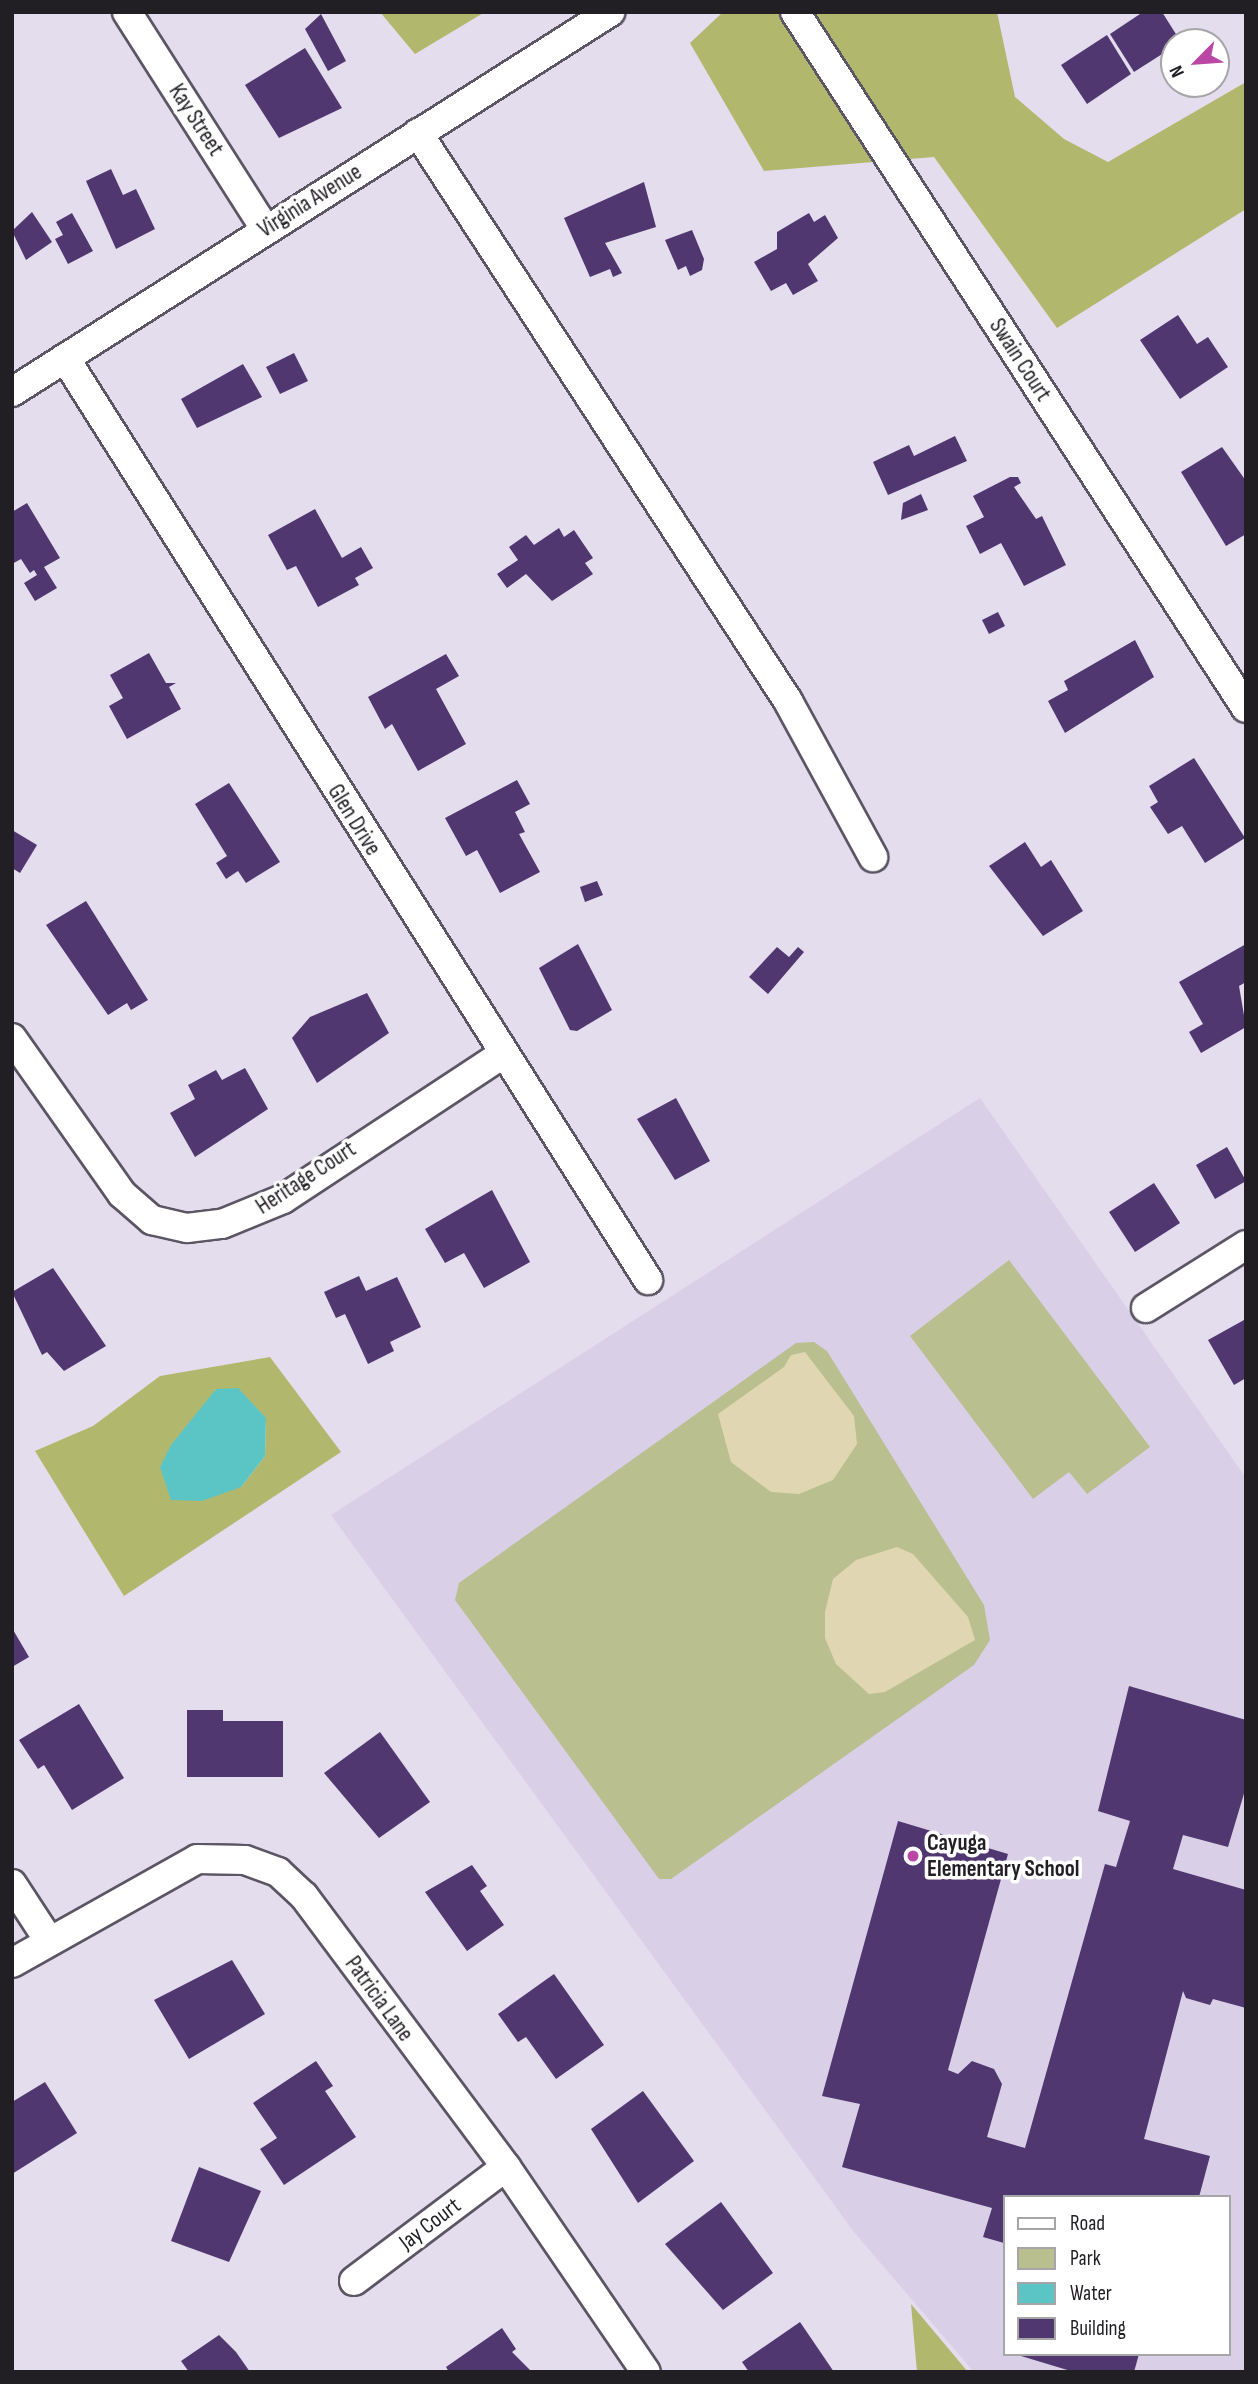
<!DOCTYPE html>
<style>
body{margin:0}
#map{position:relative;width:1258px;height:2384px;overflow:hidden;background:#e3ddee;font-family:"Sofia Sans Condensed",sans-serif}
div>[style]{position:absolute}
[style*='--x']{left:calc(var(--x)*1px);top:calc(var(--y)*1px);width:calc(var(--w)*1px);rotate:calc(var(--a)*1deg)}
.built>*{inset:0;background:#d9d0e8}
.green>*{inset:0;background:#b9bf8f}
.forest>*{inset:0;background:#b1b86e}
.sand>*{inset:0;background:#e0d7b2}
.water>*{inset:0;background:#5bc5c6}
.building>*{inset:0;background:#503770}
.roads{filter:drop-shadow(2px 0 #5b5564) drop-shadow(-2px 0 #5b5564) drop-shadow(0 2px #5b5564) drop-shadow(0 -2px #5b5564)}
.minor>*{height:28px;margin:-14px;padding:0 14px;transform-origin:14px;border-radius:14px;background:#fff}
.dots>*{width:19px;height:19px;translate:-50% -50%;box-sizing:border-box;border:4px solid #fff;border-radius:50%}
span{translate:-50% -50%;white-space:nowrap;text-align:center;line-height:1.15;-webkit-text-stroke:7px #fff;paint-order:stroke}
.street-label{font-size:23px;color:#211e24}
.poi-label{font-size:23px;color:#211e24;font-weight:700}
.left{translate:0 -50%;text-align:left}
.frame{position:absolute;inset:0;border:14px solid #211e24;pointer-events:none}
.legend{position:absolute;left:1003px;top:2195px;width:228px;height:161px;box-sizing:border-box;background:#fff;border:2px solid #a6a5a7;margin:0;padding:9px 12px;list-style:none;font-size:21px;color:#211e24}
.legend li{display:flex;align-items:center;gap:14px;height:35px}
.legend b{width:35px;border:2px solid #a6a5a7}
.north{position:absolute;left:1160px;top:28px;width:70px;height:70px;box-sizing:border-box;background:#fff;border:2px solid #a6a5a7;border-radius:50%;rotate:245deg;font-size:19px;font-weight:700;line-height:28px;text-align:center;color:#211e24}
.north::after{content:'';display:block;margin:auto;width:24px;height:32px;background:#b948a5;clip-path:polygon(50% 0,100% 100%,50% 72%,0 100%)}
</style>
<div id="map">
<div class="built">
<i style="clip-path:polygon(evenodd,980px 1098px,1246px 1478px,1246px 2372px,974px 2372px,854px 2232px,331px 1515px,980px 1098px,1004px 2197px,1228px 2197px,1228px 2354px,1004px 2354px,1004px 2197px)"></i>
</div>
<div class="green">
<i style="clip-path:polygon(1009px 1260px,1150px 1447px,1087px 1494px,1069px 1472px,1033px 1499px,910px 1336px)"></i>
<i style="clip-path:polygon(814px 1342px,827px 1351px,984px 1605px,990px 1640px,974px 1665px,671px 1879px,659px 1879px,455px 1600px,459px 1583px,796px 1343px)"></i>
</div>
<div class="forest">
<i style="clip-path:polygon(380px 12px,485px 12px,415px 54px)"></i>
<i style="clip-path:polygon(723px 12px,997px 12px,1015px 97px,1064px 139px,1108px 162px,1246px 82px,1246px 209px,1057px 328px,934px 157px,764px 171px,690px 43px)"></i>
<i style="clip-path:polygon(evenodd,270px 1357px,341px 1452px,124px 1596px,35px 1451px,93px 1426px,160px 1376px,270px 1357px,216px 1389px,266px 1418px,265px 1456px,241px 1487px,201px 1411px,216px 1389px)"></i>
<i style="clip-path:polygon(911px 2304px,968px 2372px,917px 2372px)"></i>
</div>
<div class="sand">
<i style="clip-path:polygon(805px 1352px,854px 1416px,857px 1444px,833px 1480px,799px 1494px,771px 1492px,731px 1462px,718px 1414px,784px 1367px,791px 1355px)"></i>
<i style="clip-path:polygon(897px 1547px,913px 1554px,968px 1617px,975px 1640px,885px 1692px,869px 1694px,836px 1664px,825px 1638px,825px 1612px,833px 1579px,856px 1560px)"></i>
</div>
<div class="water">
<i style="clip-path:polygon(238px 1388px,266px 1418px,265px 1456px,241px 1487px,202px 1501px,171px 1500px,160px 1467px,171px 1445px,216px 1389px)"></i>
</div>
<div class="building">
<i style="clip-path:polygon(1143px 12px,1162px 12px,1181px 42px,1134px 72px,1110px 34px)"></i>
<i style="clip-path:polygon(321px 14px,346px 61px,328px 71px,305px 29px)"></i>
<i style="clip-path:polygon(1107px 35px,1131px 74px,1087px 104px,1061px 65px)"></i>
<i style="clip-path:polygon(305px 48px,342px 108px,279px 138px,245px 85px)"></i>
<i style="clip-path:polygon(111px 169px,123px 195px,136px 189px,155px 229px,116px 249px,86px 181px)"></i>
<i style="clip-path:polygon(644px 182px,656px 227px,605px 243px,622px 273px,613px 277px,610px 269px,590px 277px,564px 218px)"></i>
<i style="clip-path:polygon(32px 212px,52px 242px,26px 260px,12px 231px)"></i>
<i style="clip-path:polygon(72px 213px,93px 251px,68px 264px,55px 239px,63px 235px,56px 222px)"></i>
<i style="clip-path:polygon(809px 213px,814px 222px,825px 215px,838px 238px,808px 264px,818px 281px,793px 295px,786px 283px,771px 291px,754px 262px,777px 249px,777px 232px)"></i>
<i style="clip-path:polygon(692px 230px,704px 259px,702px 270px,690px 276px,686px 266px,678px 270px,665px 240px)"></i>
<i style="clip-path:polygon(1178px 315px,1197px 344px,1208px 337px,1228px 367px,1180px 399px,1140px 340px)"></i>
<i style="clip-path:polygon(294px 353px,308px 381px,280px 394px,266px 367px)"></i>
<i style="clip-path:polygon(243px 364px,262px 397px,197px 428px,181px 399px)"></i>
<i style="clip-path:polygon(955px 436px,967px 461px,888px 495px,873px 462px,909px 445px,914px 456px)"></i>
<i style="clip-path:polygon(1222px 447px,1246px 481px,1246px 534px,1226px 546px,1181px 472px)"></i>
<i style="clip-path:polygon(1010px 477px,1018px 477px,1021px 483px,1014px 487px,1036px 519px,1042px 516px,1066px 565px,1024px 586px,1001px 543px,980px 554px,966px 526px,984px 517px,973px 496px)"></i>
<i style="clip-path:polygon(921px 494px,928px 510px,901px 520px,903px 503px)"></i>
<i style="clip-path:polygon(27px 503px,60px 558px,44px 567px,57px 588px,35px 601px,24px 583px,37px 575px,34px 570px,30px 573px,21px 559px,12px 564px,12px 512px)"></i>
<i style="clip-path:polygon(315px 509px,342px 558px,361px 547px,373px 568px,355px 578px,359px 585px,318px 607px,296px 566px,287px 570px,268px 535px)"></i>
<i style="clip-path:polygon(559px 528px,564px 537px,574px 530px,593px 558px,585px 563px,593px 574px,552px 601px,526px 574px,507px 588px,497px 574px,518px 560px,509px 547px,526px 535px,534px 545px)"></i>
<i style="clip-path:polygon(998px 612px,1005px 626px,989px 634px,982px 620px)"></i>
<i style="clip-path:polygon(1135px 640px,1154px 677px,1065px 733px,1048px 701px,1068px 690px,1064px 681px)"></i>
<i style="clip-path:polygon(149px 653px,166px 683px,176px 683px,169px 687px,181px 709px,127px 739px,109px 706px,123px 698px,110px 675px)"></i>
<i style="clip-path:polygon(446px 654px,459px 676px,436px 689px,466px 744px,418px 771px,392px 724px,385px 729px,368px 697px)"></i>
<i style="clip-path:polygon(1194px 758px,1245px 838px,1205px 863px,1182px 826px,1168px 834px,1150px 807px,1158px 802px,1149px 786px)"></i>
<i style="clip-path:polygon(517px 780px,530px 804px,515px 812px,525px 832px,519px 834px,540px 872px,500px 893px,477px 850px,466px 856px,445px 818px)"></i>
<i style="clip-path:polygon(229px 783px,280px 862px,246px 883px,238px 871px,226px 879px,216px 863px,227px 856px,195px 804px)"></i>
<i style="clip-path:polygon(12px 830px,37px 845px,20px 873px,12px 868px)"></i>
<i style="clip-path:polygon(1025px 842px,1041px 867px,1051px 860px,1083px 911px,1043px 936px,989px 866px)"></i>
<i style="clip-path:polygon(597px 881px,603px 895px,585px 902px,580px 887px)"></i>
<i style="clip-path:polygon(86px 901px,148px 1000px,131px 1010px,127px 1003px,108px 1015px,46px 925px)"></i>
<i style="clip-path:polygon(578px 944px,612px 1010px,577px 1031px,570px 1030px,539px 968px)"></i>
<i style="clip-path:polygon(1246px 944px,1246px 982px,1239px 986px,1246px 1027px,1201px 1053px,1189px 1032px,1203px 1024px,1179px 982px)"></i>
<i style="clip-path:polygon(777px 947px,789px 957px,798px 947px,804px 952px,768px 994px,749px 977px)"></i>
<i style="clip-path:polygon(367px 993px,389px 1033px,317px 1083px,292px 1038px,310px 1017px)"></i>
<i style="clip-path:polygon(245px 1068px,268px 1109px,195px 1157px,170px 1113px,195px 1099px,188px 1085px,216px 1070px,222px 1080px)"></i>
<i style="clip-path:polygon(676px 1098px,710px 1161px,675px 1180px,637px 1119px)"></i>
<i style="clip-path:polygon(1227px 1147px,1246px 1181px,1215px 1199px,1196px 1165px)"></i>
<i style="clip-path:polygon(1154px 1183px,1180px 1223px,1135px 1252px,1109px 1212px)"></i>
<i style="clip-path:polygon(492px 1190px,530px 1262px,484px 1288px,464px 1253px,445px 1263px,425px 1229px)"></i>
<i style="clip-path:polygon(53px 1268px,106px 1346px,64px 1371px,47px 1352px,42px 1355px,12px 1292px)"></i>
<i style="clip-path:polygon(359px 1276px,366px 1291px,397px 1277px,421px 1327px,390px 1342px,394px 1351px,368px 1364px,345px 1314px,336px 1318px,324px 1292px)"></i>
<i style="clip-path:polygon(1244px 1320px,1246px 1378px,1234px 1385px,1208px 1340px)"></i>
<i style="clip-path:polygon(12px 1628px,29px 1657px,12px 1667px)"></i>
<i style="clip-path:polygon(1129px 1686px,1246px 1720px,1246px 1787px,1228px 1847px,1183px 1835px,1173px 1869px,1246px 1890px,1246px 2008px,1213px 1999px,1210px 2005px,1186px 1998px,1183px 1991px,1144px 2139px,1210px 2156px,1199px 2197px,1004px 2197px,1004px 2243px,983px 2237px,992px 2208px,842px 2167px,860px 2104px,822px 2096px,898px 1821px,1008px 1854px,948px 2070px,958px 2074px,972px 2061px,994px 2069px,1002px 2084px,987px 2137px,1025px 2148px,1105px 1864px,1116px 1867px,1130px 1821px,1098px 1811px)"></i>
<i style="clip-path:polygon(79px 1704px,124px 1778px,72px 1810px,44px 1765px,38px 1769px,19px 1740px)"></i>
<i style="clip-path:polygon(187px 1710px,223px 1710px,223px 1721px,283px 1721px,283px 1777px,187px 1777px)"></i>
<i style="clip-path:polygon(380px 1732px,430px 1802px,379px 1838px,324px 1773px)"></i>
<i style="clip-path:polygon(472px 1865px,487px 1886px,480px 1891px,504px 1925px,467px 1951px,425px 1892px)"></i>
<i style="clip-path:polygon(232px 1960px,265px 2014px,189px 2059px,154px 2000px)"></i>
<i style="clip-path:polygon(554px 1974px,604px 2045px,556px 2079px,526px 2037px,518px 2042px,498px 2014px)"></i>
<i style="clip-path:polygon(316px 2061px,333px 2086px,325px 2091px,356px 2137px,284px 2185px,260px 2149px,277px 2138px,253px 2103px)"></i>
<i style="clip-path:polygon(45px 2082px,77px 2133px,12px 2174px,12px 2102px)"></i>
<i style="clip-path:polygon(643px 2091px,694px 2161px,638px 2203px,591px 2129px)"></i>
<i style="clip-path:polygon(199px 2167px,261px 2191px,229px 2262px,171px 2241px)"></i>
<i style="clip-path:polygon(721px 2202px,773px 2273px,723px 2310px,665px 2244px)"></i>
<i style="clip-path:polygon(800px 2322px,834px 2372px,749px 2372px,742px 2362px)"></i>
<i style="clip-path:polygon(502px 2328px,516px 2349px,512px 2352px,532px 2372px,449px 2372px,446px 2367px)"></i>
<i style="clip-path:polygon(219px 2335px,236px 2352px,250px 2372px,189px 2372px,181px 2361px)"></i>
<i style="clip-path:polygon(1014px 2354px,1139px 2354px,1134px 2372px,1074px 2372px)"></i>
</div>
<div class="roads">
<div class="minor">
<i style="--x:127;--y:12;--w:257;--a:57.5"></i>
<i style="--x:795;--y:12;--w:829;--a:57.06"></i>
<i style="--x:418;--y:133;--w:678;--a:56.92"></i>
<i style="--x:788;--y:701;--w:178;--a:61.4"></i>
<i style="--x:65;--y:358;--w:1091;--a:57.69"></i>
<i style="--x:12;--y:392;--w:709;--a:-32.43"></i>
<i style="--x:12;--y:1038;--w:191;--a:54.8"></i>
<i style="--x:122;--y:1194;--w:40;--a:41"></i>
<i style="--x:152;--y:1220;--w:36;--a:13"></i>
<i style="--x:187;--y:1228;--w:35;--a:-7"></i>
<i style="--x:222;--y:1224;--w:66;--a:-22.3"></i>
<i style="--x:283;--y:1199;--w:261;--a:-33.4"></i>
<i style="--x:1146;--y:1308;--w:118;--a:-32.2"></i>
<i style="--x:12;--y:1884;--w:66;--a:56.8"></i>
<i style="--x:12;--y:1963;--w:212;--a:-29.3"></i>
<i style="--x:197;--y:1859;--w:48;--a:1.2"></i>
<i style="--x:245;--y:1860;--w:35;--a:20"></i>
<i style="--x:278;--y:1872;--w:35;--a:43"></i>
<i style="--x:304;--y:1896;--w:338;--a:53.3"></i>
<i style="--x:506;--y:2167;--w:248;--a:55.7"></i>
<i style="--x:354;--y:2281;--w:190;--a:-36.9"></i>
</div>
</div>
<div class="dots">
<i style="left:913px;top:1856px;background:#b948a5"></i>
</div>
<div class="street-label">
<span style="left:196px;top:120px;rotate:57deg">Kay Street</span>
<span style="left:310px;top:201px;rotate:-32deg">Virginia Avenue</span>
<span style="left:1020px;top:360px;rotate:57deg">Swain Court</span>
<span style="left:354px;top:820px;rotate:58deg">Glen Drive</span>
<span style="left:306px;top:1178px;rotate:-33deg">Heritage Court</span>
<span style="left:379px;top:1999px;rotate:54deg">Patricia Lane</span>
<span style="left:430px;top:2224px;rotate:-37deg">Jay Court</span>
</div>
<div class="poi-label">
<span class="left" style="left:927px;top:1856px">Cayuga<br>Elementary School</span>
</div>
<div class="frame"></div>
<ul class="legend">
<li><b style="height:9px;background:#fff"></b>Road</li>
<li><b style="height:19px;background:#b9bf8f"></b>Park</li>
<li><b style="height:19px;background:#5bc5c6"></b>Water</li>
<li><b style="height:19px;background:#503770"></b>Building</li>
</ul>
<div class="north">N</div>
</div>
